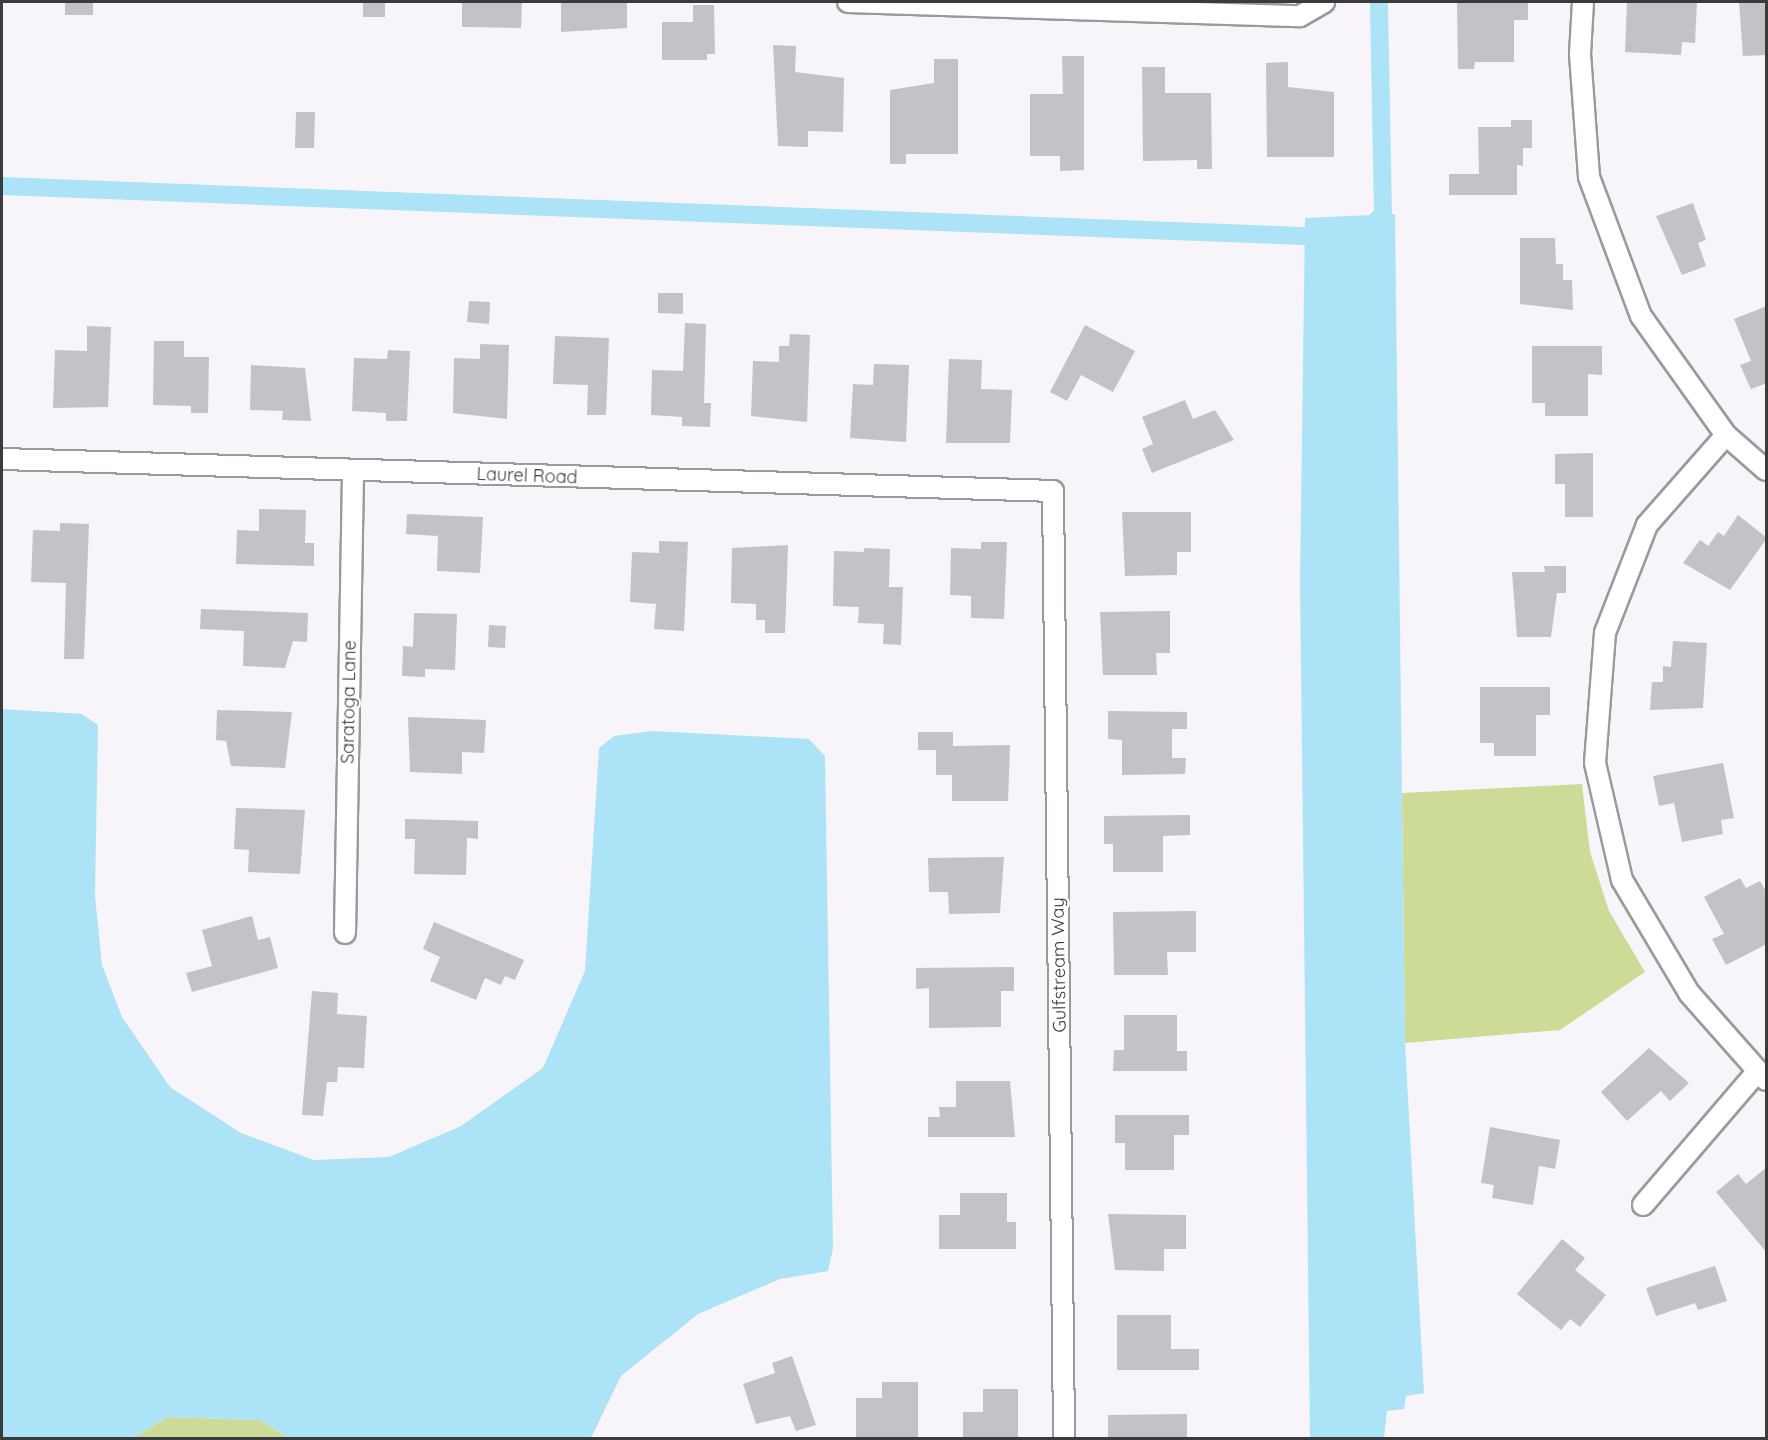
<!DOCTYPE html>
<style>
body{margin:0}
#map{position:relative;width:1768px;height:1440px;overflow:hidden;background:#f7f5fa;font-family:Quicksand,sans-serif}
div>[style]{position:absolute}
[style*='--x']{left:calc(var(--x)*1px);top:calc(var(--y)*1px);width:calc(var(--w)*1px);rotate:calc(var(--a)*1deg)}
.green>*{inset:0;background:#ccdc97}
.water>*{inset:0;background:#ade3f6}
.canal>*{height:18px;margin:-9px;padding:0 9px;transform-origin:9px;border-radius:9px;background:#ade3f6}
.building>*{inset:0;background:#c4c2c7}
.roads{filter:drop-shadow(2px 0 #9b999e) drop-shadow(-2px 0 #9b999e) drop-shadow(0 2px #9b999e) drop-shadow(0 -2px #9b999e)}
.street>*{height:20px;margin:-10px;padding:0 10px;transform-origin:10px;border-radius:10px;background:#fff}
span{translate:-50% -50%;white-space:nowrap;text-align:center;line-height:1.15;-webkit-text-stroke:5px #fff;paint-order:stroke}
.street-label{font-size:18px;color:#3b3a3c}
.frame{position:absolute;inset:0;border:3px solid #3b3a3c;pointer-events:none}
</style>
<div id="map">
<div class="green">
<i style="clip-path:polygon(1582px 784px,1590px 852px,1609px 911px,1645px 972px,1560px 1030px,1405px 1043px,1402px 793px)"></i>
<i style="clip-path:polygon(168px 1417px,259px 1420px,289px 1438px,133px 1438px)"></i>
</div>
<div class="water">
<i style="clip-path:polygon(1395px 214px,1405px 1043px,1424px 1393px,1406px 1396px,1404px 1409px,1387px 1411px,1384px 1438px,1310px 1438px,1300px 582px,1305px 218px)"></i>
<i style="clip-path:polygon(2px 709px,82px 714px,98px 725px,95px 896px,102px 965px,122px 1017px,170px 1087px,241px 1133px,314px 1160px,389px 1157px,461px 1126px,543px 1068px,585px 971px,599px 748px,614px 736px,652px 731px,809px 739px,825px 756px,833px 1248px,828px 1271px,780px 1279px,698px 1314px,621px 1376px,591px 1438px,289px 1438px,259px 1420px,168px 1417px,133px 1438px,2px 1438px)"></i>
</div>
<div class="canal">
<i style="--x:2;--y:186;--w:1327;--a:2.2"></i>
<i style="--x:1367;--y:231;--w:23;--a:-47"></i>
<i style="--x:1383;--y:214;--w:212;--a:-91.1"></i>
</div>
<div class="building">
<i style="clip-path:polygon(65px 2px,93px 2px,93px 15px,65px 15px)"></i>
<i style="clip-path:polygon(363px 2px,385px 2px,385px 17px,363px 17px)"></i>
<i style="clip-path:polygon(462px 2px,522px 2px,521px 28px,462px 27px)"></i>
<i style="clip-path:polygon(561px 2px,627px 2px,627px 28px,561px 32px)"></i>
<i style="clip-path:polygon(1457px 2px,1528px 2px,1528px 20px,1514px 20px,1514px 62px,1475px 62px,1474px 69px,1458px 69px)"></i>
<i style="clip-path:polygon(1627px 2px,1697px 2px,1695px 43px,1682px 42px,1681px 55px,1625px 52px)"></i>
<i style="clip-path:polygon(1739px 2px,1767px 2px,1767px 55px,1743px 56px)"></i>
<i style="clip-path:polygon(693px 5px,714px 5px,715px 54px,707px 54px,707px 60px,662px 60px,662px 22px,693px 22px)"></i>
<i style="clip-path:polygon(773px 45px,796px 46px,795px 72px,844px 78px,843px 132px,808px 131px,808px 147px,778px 146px)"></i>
<i style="clip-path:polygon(1062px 56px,1084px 56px,1084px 170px,1060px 171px,1060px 156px,1030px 156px,1030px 94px,1063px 94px)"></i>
<i style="clip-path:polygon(934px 59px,958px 59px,958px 154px,906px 154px,906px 164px,890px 164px,890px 90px,934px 83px)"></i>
<i style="clip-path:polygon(1288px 62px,1288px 87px,1334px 92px,1334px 157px,1267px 157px,1266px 63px)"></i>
<i style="clip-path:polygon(1142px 67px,1165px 67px,1165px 93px,1211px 93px,1212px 169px,1197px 169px,1197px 160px,1143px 161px)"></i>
<i style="clip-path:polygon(296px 112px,315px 112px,314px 148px,295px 148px)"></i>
<i style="clip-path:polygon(1511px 120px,1532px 120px,1532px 148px,1523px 148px,1523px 166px,1517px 165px,1517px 195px,1449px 195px,1449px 174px,1479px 174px,1478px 127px,1511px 127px)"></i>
<i style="clip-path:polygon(1693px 203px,1706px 240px,1698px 243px,1706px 266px,1682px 275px,1656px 216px)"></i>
<i style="clip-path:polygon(1520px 238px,1555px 238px,1556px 264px,1563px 264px,1563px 280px,1572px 280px,1573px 310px,1520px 304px)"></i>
<i style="clip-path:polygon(658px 293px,683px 293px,683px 314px,658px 313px)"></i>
<i style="clip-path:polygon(469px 301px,490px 302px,489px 324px,467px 322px)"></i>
<i style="clip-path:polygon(1767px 306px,1767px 383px,1751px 389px,1740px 365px,1751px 361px,1734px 319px)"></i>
<i style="clip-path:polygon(685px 323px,706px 324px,704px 403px,711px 403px,710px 427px,682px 426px,682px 417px,651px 415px,652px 370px,683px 371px)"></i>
<i style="clip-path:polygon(1085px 325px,1135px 351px,1113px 392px,1081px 375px,1067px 401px,1050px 392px)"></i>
<i style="clip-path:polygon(87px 326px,111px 327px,108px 407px,53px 408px,55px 350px,87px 351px)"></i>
<i style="clip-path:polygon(790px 334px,810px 335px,807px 422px,751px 416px,753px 361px,779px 362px,779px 346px,789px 346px)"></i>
<i style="clip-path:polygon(555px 336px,609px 338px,606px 415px,587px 415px,588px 385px,553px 384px)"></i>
<i style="clip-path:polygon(154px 341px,184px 341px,184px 357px,209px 357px,208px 413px,191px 413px,191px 406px,153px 405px)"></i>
<i style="clip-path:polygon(480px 344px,509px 345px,507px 419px,453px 413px,454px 358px,480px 359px)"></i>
<i style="clip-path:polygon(1532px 346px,1602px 346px,1602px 375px,1588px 374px,1588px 416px,1545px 416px,1545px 403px,1532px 403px)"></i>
<i style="clip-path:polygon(388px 350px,410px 351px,407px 421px,386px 421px,386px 413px,352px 411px,354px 358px,387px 359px)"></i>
<i style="clip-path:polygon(949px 359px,982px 360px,981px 389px,1012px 390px,1010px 443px,946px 443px)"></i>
<i style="clip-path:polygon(874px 364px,909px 365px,906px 442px,850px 438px,853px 384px,873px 385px)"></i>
<i style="clip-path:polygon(251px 365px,305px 368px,311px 421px,282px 420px,283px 411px,250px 410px)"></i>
<i style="clip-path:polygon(1185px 400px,1193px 419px,1215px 410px,1234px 440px,1152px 473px,1142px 449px,1153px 444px,1142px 417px)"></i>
<i style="clip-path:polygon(1593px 453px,1593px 517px,1565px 517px,1565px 484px,1555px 484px,1555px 454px)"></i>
<i style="clip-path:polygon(259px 509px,306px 510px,305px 543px,314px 543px,314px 566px,236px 564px,237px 530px,259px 531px)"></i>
<i style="clip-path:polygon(1122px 512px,1191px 512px,1191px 552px,1177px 552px,1177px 575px,1125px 576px)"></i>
<i style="clip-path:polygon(407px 514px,483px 517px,480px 573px,437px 571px,438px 536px,406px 534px)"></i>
<i style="clip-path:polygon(1738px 515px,1767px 538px,1730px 590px,1683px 563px,1700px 540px,1708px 546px,1718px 532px,1724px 536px)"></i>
<i style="clip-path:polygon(60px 523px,89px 524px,84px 659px,64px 659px,66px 583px,31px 582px,33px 530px,60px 531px)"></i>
<i style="clip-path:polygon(659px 541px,688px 542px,684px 631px,654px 629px,656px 604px,630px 602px,632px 552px,659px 553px)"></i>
<i style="clip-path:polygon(981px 542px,1007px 542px,1004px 619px,971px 618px,971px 596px,950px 595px,951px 548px,981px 549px)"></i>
<i style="clip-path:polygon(788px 545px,785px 633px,765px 633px,765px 620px,756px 620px,756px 604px,731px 603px,732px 548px)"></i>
<i style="clip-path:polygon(864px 548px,890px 549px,889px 587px,903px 587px,901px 645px,883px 644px,884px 624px,858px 623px,859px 607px,833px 606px,834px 551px,864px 552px)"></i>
<i style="clip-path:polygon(1544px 566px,1566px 566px,1566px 593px,1557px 593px,1551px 637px,1517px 637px,1512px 572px,1545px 572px)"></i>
<i style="clip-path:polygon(201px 609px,308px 613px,307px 642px,293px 641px,285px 668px,243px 666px,244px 631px,200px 629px)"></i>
<i style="clip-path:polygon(1170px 611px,1170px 653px,1156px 653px,1157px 675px,1103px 675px,1100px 612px)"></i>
<i style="clip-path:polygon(414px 613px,457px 614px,455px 670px,425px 669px,425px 677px,402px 676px,403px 646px,413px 647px)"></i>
<i style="clip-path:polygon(489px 625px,506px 626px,505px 648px,488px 647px)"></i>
<i style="clip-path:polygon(1673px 641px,1707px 643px,1703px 708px,1650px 710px,1652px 682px,1663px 682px,1663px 666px,1671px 667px)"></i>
<i style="clip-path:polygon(1480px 687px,1550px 687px,1550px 715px,1536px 715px,1536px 756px,1494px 756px,1494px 743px,1480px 743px)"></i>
<i style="clip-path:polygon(217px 710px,292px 712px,285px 768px,231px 766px,226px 741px,216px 740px)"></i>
<i style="clip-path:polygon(1108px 711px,1187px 712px,1187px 729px,1172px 729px,1172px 758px,1186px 758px,1185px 774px,1122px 775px,1122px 740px,1108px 739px)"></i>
<i style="clip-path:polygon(408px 717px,486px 720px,484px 753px,462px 752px,462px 774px,410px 772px)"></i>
<i style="clip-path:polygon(918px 732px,953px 732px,953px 746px,1010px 745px,1008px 801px,952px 801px,952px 775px,936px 775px,936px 750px,918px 750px)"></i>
<i style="clip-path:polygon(1723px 763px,1734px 818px,1721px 820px,1723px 834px,1682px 842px,1674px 803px,1659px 806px,1653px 776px)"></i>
<i style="clip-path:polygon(236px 808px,305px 810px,300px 874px,248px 872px,249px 850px,234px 849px)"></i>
<i style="clip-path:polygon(1190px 815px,1190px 835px,1163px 836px,1163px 872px,1113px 872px,1113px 844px,1104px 844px,1104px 816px)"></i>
<i style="clip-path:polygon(405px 819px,478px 821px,478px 839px,467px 838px,466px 875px,414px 874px,415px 839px,405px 839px)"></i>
<i style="clip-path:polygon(1004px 857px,1000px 913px,949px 914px,948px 892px,929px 892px,928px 858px)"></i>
<i style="clip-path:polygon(1740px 878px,1746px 888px,1760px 881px,1767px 893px,1767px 944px,1726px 965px,1712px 939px,1724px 934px,1704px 897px)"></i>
<i style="clip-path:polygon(1196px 911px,1196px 952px,1167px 952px,1168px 975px,1114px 975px,1113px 912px)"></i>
<i style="clip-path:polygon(252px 916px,258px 940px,270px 937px,278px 968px,192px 992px,186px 973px,212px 966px,202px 930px)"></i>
<i style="clip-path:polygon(434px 922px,524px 960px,515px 980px,505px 976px,501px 985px,485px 978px,476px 1000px,430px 981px,440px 957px,423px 949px)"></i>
<i style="clip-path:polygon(1014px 967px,1014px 991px,1001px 991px,1001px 1027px,929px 1028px,929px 988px,916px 989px,916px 968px)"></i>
<i style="clip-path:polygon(312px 991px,338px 993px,337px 1014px,367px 1016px,364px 1068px,338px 1067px,337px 1082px,327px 1082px,323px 1116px,302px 1115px)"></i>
<i style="clip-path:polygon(1124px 1015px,1177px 1015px,1177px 1051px,1187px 1051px,1187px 1071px,1113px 1071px,1114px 1050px,1124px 1050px)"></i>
<i style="clip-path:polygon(1649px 1048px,1689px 1083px,1670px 1101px,1661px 1091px,1627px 1121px,1601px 1092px)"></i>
<i style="clip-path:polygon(956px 1081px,1010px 1081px,1015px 1137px,928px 1137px,928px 1117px,940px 1117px,939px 1107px,956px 1107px)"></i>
<i style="clip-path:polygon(1115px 1115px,1189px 1115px,1189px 1135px,1174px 1135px,1174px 1170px,1125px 1170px,1125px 1143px,1115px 1143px)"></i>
<i style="clip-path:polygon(1490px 1127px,1560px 1140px,1555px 1169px,1539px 1166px,1533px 1205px,1492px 1198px,1494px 1185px,1481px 1183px)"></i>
<i style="clip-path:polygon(1767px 1167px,1767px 1253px,1716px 1192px,1738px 1174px,1746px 1184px)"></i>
<i style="clip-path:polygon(960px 1193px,1007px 1193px,1007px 1222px,1016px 1222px,1016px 1249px,939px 1249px,939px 1215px,960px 1215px)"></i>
<i style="clip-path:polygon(1108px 1214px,1186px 1215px,1186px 1249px,1164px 1249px,1164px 1271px,1115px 1270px)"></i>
<i style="clip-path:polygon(1562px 1239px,1585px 1258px,1575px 1270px,1606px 1295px,1580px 1327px,1570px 1319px,1561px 1330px,1517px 1294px)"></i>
<i style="clip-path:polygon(1715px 1266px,1727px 1301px,1698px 1310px,1695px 1303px,1656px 1316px,1646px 1288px)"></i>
<i style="clip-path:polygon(1117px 1315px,1171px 1315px,1171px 1349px,1199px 1349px,1199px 1370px,1117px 1370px)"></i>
<i style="clip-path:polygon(792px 1356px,816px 1425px,796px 1431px,790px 1416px,756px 1424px,743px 1384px,775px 1373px,772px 1363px)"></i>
<i style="clip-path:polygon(882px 1382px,918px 1382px,918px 1438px,856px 1438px,856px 1398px,882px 1398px)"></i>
<i style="clip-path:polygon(983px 1389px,1018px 1389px,1018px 1438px,963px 1438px,963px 1412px,983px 1412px)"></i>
<i style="clip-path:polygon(1187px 1414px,1187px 1438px,1108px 1438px,1108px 1415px)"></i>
</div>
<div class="roads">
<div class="street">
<i style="--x:848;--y:2;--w:452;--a:1.8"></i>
<i style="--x:1300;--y:16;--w:28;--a:-30"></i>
<i style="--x:1583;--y:2;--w:52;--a:93.3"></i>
<i style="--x:1580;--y:54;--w:123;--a:85.8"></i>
<i style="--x:1589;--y:177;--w:148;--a:69.5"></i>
<i style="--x:1641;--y:316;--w:146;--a:54.5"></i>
<i style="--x:1726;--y:435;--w:53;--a:41.2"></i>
<i style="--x:1726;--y:435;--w:120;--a:131.3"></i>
<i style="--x:1647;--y:525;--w:116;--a:111.3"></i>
<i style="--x:1605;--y:633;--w:130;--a:94.4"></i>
<i style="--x:1595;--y:763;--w:120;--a:77"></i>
<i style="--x:1622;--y:880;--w:131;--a:59.3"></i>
<i style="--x:1689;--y:993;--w:116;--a:48.5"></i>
<i style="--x:2;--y:459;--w:1051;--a:1.74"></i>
<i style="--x:1053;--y:491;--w:947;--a:89.33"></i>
<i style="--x:345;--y:933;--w:462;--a:-89"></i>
<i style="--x:1643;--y:1205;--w:175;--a:-49.4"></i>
</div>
</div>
<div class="street-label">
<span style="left:527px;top:476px;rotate:2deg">Laurel Road</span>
<span style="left:349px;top:702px;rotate:-89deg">Saratoga Lane</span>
<span style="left:1059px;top:965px;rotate:-91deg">Gulfstream Way</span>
</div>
<div class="frame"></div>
</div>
